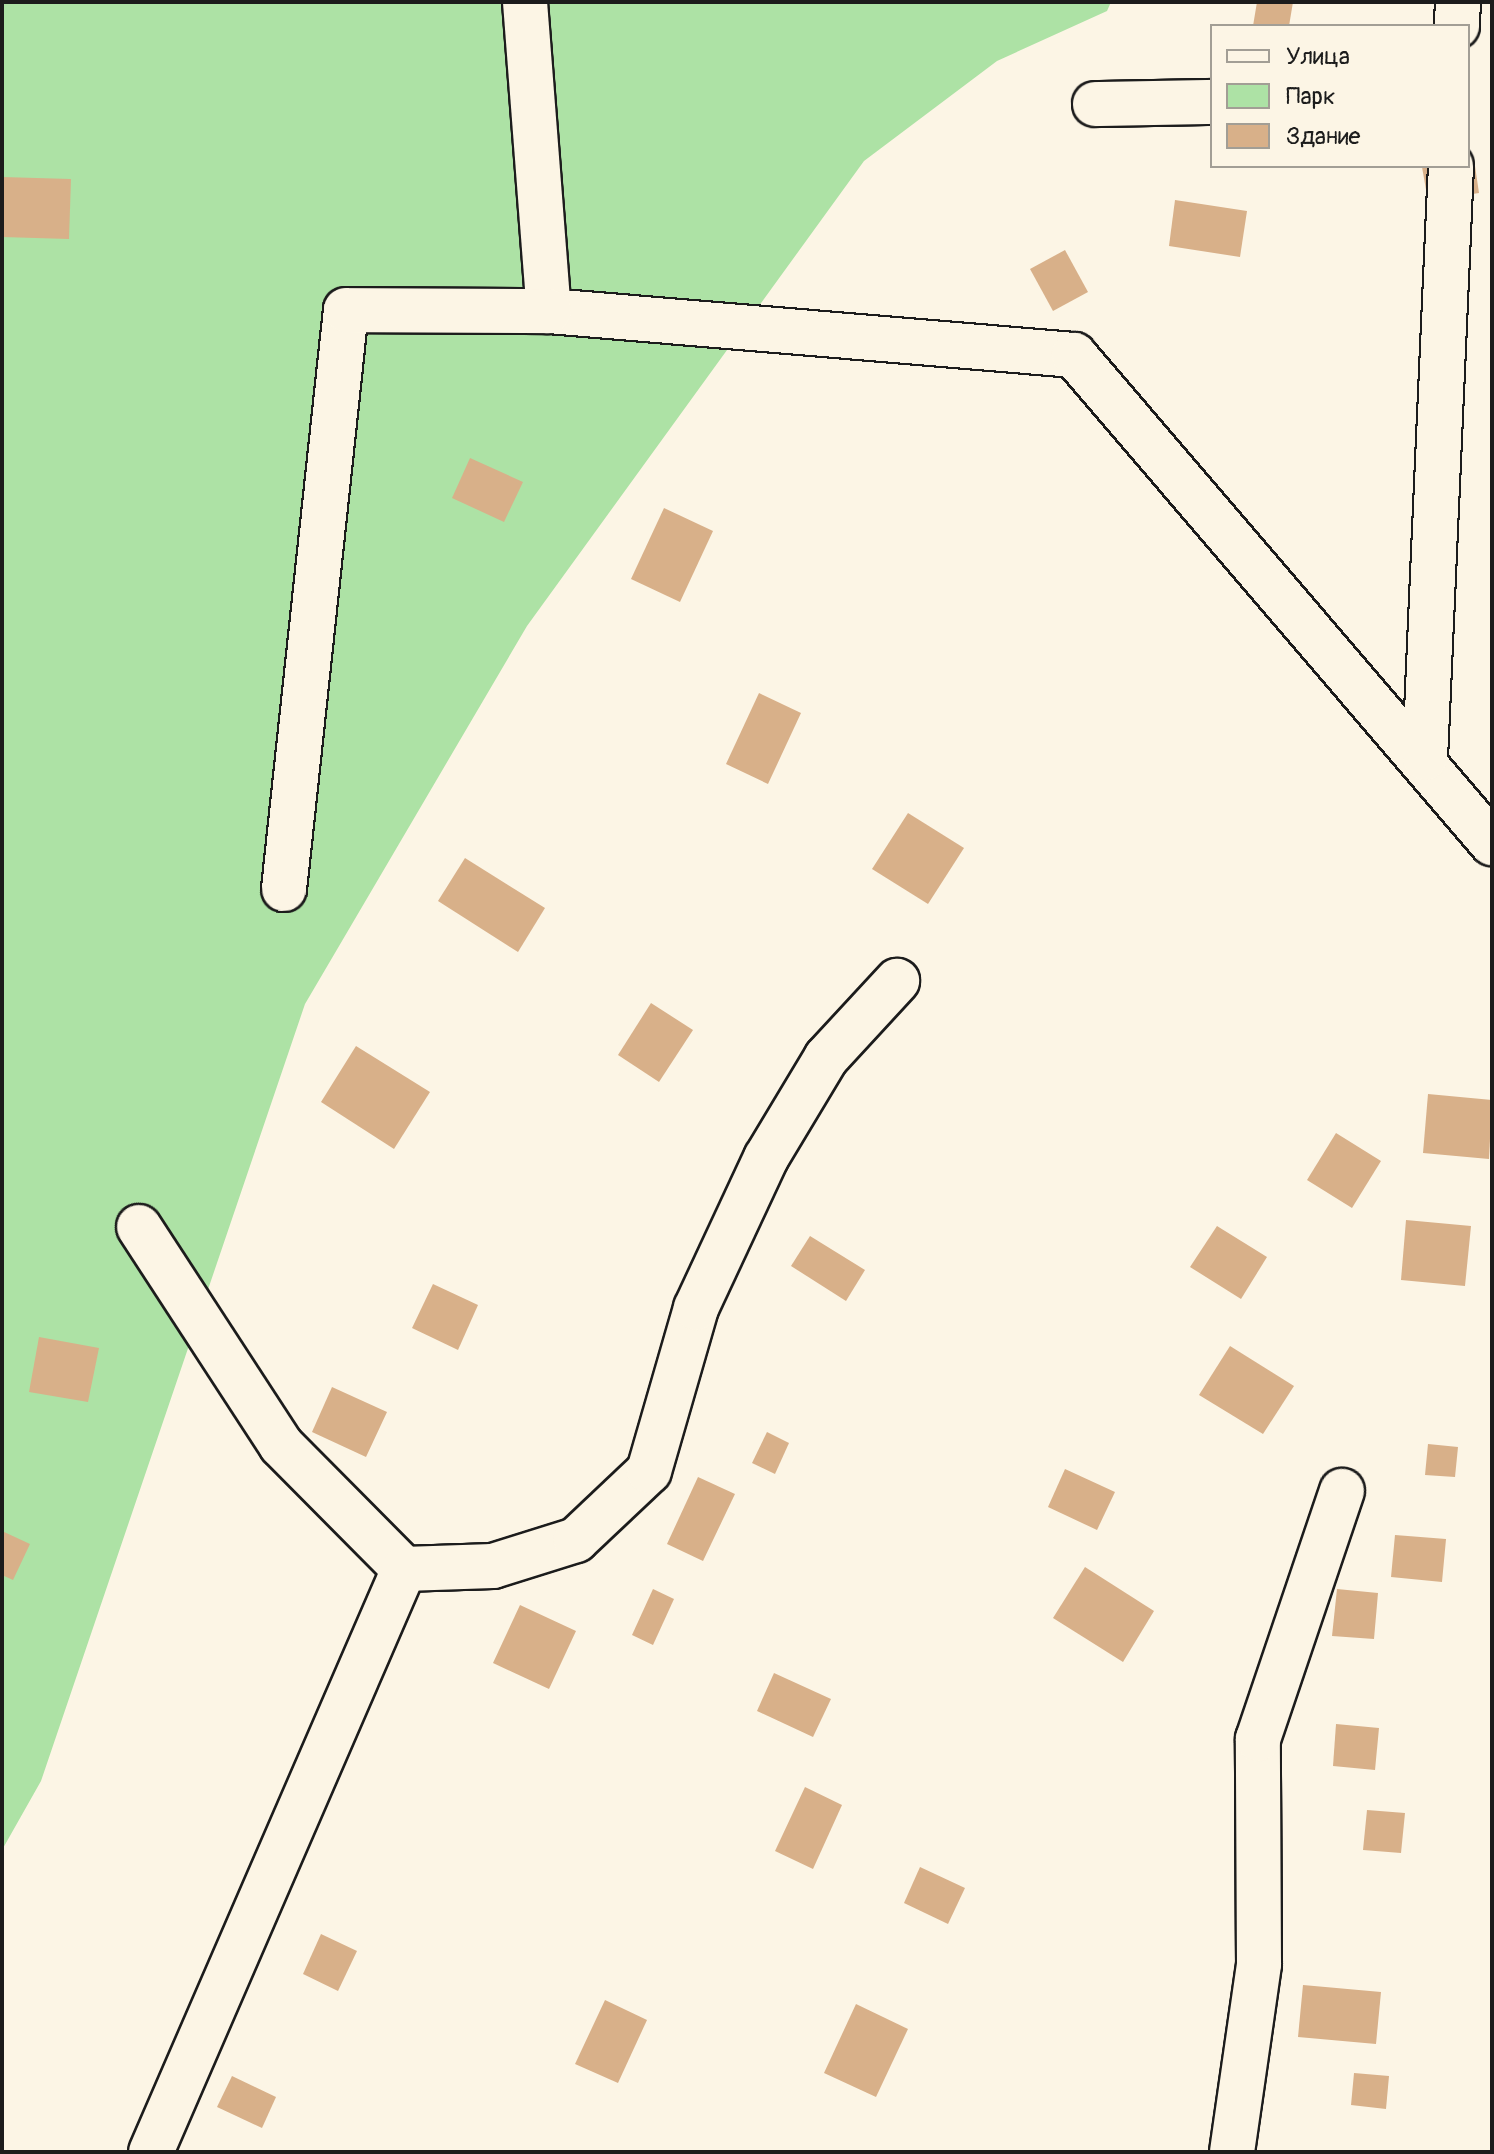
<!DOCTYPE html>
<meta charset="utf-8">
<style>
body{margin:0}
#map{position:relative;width:1494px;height:2154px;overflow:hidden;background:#fcf5e5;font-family:Pangolin,sans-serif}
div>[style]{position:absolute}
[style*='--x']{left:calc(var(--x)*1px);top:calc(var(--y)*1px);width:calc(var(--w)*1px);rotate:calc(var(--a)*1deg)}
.green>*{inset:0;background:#ade2a5}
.building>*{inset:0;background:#d8b089}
.roads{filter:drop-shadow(2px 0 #1c1c1c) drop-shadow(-2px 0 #1c1c1c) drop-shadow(0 2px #1c1c1c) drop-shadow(0 -2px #1c1c1c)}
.minor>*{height:44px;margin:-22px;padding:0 22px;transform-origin:22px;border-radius:22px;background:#fcf5e5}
span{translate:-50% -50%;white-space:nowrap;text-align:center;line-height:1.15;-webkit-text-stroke:6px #fcf5e5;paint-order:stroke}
.frame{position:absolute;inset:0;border:4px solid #1c1c1c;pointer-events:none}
.legend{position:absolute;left:1210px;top:24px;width:260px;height:144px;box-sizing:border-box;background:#fcf5e5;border:2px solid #a29e95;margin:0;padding:10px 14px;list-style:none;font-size:24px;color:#1c1c1c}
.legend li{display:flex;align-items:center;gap:16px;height:40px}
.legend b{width:40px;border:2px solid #a29e95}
</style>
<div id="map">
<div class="green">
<i style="clip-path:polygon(2px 2px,1111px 2px,1107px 11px,997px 61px,864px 161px,527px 626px,305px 1004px,41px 1781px,2px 1850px)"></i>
</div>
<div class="building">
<i style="clip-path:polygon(1257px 2px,1293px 2px,1289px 26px,1253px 26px)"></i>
<i style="clip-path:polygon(1474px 159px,1479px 193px,1428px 201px,1422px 167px)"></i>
<i style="clip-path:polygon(2px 177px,71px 179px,69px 239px,2px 237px)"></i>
<i style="clip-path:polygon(1175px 200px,1247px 211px,1240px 257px,1169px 246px)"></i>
<i style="clip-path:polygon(1065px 250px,1088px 292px,1053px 311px,1030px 269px)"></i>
<i style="clip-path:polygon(470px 458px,523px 482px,504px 522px,452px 498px)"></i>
<i style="clip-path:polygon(664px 508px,713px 531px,680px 602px,631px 579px)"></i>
<i style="clip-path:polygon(759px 693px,801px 713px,768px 784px,726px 764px)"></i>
<i style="clip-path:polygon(908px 813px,964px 848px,928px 904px,872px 869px)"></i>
<i style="clip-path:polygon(465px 858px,545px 908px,518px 952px,438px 901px)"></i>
<i style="clip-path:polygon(651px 1003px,693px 1030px,659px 1082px,618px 1055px)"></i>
<i style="clip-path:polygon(356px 1046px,430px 1092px,394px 1149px,321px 1102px)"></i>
<i style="clip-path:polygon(1428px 1094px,1492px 1100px,1489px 1159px,1423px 1153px)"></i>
<i style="clip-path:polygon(1336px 1133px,1381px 1161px,1352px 1208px,1307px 1180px)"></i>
<i style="clip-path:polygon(1406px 1220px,1471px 1226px,1465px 1286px,1401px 1280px)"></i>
<i style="clip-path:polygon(1217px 1226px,1267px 1257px,1241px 1299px,1190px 1267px)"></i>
<i style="clip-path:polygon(810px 1236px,865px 1270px,846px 1301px,791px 1266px)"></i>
<i style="clip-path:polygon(433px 1284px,478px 1305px,458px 1350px,412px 1328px)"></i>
<i style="clip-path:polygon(39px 1337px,99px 1348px,88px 1402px,29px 1392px)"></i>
<i style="clip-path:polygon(1230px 1346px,1294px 1386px,1263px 1434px,1199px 1395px)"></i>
<i style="clip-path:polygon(332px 1387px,387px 1412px,366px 1457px,312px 1432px)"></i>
<i style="clip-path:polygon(767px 1432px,789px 1443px,775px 1474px,752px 1463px)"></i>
<i style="clip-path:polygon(1428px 1444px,1458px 1447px,1455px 1477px,1425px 1475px)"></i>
<i style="clip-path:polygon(1065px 1469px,1115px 1492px,1097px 1530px,1048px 1507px)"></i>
<i style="clip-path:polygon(698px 1477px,735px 1494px,703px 1561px,667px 1544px)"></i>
<i style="clip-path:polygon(2px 1531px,30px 1544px,13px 1580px,2px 1575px)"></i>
<i style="clip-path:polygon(1395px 1535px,1446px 1539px,1442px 1582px,1391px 1577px)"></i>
<i style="clip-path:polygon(1085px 1567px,1154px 1611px,1123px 1662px,1053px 1618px)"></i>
<i style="clip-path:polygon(653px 1589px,674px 1599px,653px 1645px,632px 1635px)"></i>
<i style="clip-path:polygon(1337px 1589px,1378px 1593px,1374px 1639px,1332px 1636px)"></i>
<i style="clip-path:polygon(520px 1605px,576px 1631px,549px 1689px,493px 1663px)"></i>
<i style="clip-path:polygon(774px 1673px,831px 1699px,813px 1737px,757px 1711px)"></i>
<i style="clip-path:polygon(1336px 1724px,1379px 1728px,1375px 1770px,1333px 1766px)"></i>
<i style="clip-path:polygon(805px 1787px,842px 1805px,813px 1869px,775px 1851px)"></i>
<i style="clip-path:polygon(1367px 1810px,1405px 1813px,1401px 1853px,1363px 1850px)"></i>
<i style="clip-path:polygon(920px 1867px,965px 1888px,948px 1924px,904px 1903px)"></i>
<i style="clip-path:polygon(321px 1934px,357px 1951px,338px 1991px,303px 1974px)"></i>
<i style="clip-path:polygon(1303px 1985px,1381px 1992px,1376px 2044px,1298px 2037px)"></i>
<i style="clip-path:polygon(605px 2000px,647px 2020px,618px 2083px,575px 2064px)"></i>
<i style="clip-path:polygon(856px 2004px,908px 2029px,876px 2097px,824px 2073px)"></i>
<i style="clip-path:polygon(1354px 2073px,1389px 2076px,1386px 2109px,1351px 2105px)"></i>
<i style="clip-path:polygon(232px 2076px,276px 2097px,262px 2128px,217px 2107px)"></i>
</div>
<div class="roads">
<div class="minor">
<i style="--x:525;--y:2;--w:310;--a:85.6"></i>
<i style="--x:549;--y:311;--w:527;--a:4.79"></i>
<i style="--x:1074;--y:355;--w:643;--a:49.42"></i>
<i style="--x:1457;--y:26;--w:24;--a:-88"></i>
<i style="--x:1095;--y:104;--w:117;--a:-1"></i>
<i style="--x:1425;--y:758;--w:593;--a:-87.49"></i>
<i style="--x:284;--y:889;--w:582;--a:-83.89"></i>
<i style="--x:346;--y:310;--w:203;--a:0.3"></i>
<i style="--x:139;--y:1227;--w:260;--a:56.9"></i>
<i style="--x:281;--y:1445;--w:175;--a:45.2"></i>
<i style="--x:151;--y:2152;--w:636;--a:-66.54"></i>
<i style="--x:404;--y:1569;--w:89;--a:-1.9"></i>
<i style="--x:493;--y:1566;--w:87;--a:-17.4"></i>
<i style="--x:576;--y:1540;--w:100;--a:-43.4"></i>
<i style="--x:649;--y:1471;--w:170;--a:-73.9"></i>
<i style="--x:696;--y:1308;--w:166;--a:-65"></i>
<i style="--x:766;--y:1158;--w:117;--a:-59"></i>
<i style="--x:826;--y:1058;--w:105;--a:-47.3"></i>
<i style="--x:1232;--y:2152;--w:190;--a:-81.8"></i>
<i style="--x:1259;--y:1964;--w:225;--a:-90.3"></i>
<i style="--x:1258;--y:1739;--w:262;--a:-71.3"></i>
</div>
</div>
<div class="frame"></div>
<ul class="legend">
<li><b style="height:10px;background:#fcf5e5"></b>Улица</li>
<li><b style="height:22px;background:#ade2a5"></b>Парк</li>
<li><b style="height:22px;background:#d8b089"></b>Здание</li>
</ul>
</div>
